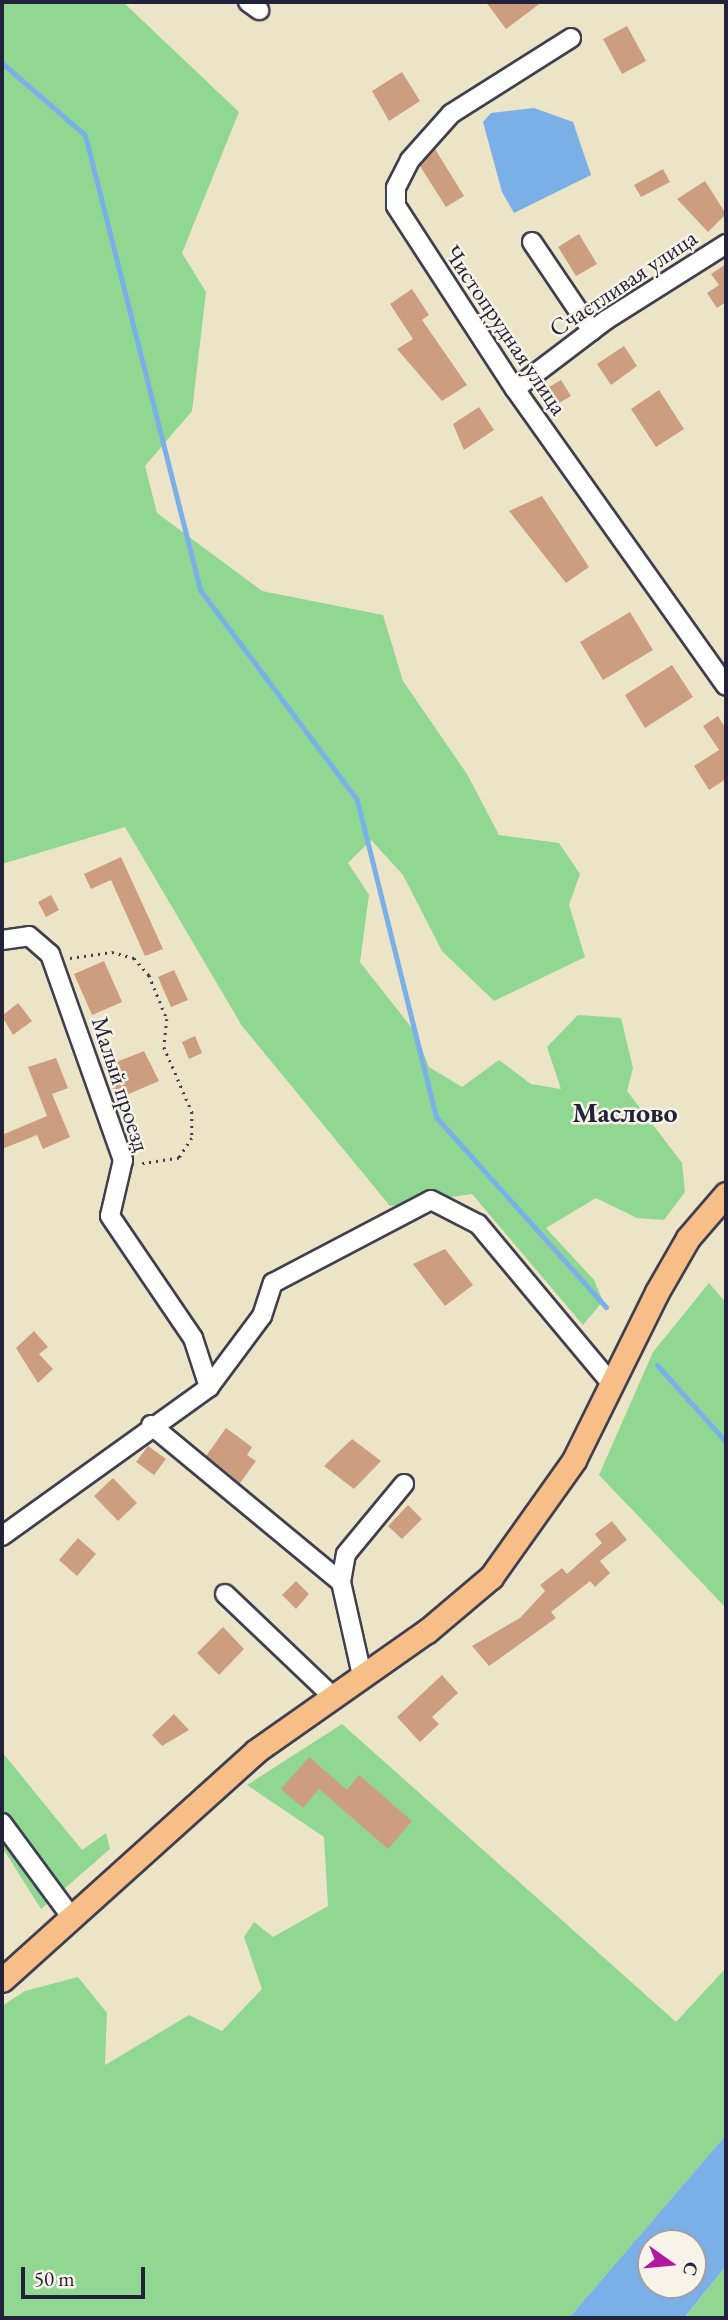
<!DOCTYPE html>
<meta charset="utf-8">
<style>
body{margin:0}
#map{position:relative;width:728px;height:2320px;overflow:hidden;background:#ebe4c6;font-family:"EB Garamond",serif}
div>[style]{position:absolute}
[style*='--x']{left:calc(var(--x)*1px);top:calc(var(--y)*1px);width:calc(var(--w)*1px);rotate:calc(var(--a)*1deg)}
.green>*{inset:0;background:#90d892}
.water>*{inset:0;background:#7bafe8}
.stream>*{height:5px;margin:-2.5px;padding:0 2.5px;transform-origin:2.5px;border-radius:2.5px;background:#7bafe8}
.building>*{inset:0;background:#cd9d80}
.path>*{height:2.5px;margin-top:-1.25px;transform-origin:0;background:repeating-linear-gradient(90deg,#403f50 0 2px,transparent 0 7px)}
.roads{filter:drop-shadow(2px 0 #403f50) drop-shadow(-2px 0 #403f50) drop-shadow(0 2px #403f50) drop-shadow(0 -2px #403f50)}
.minor>*{height:18px;margin:-9px;padding:0 9px;transform-origin:9px;border-radius:9px;background:#fff}
.major>*{height:23px;margin:-11.5px;padding:0 11.5px;transform-origin:11.5px;border-radius:11.5px;background:#f7be88}
span{translate:-50% -50%;white-space:nowrap;text-align:center;line-height:1.15;-webkit-text-stroke:5px #f7f3e8;paint-order:stroke}
.street-label{font-size:24px;color:#22223b}
.quarter-label{font-size:28px;color:#22223b;font-weight:700}
.frame{position:absolute;inset:0;border:4px solid #22223b;pointer-events:none}
.north{position:absolute;left:637px;top:2229px;width:70px;height:70px;box-sizing:border-box;background:#f7f3e8;border:2px solid #a29fa3;border-radius:50%;rotate:105deg;font-size:19px;font-weight:700;line-height:28px;text-align:center;color:#22223b}
.north::after{content:'';display:block;margin:auto;width:24px;height:32px;background:#b5179e;clip-path:polygon(50% 0,100% 100%,50% 72%,0 100%)}
.scale{position:absolute;left:21px;top:2267px;width:124px;height:32px;box-sizing:border-box;border:4px solid #22223b;border-top:0;padding-left:9px;font-size:21px;line-height:24px;white-space:nowrap;color:#22223b;-webkit-text-stroke:5px #f7f3e8;paint-order:stroke}
</style>
<div id="map">
<div class="green">
<i style="clip-path:polygon(2px 2px,123px 2px,239px 112px,182px 253px,206px 292px,192px 411px,145px 466px,157px 513px,262px 591px,383px 615px,403px 681px,467px 774px,499px 835px,559px 843px,580px 874px,569px 905px,585px 957px,494px 1001px,442px 951px,403px 875px,371px 840px,348px 863px,369px 895px,360px 962px,415px 1032px,429px 1067px,462px 1087px,499px 1060px,531px 1084px,561px 1089px,547px 1047px,578px 1015px,621px 1018px,633px 1068px,627px 1091px,682px 1163px,685px 1192px,664px 1220px,637px 1218px,596px 1198px,546px 1228px,594px 1280px,603px 1301px,583px 1325px,472px 1194px,390px 1206px,242px 1026px,125px 827px,2px 864px)"></i>
<i style="clip-path:polygon(709px 1283px,726px 1303px,726px 1608px,599px 1475px,653px 1352px)"></i>
<i style="clip-path:polygon(342px 1724px,676px 2022px,726px 1968px,726px 2135px,569px 2318px,2px 2318px,2px 2006px,25px 1991px,78px 1977px,107px 2013px,105px 2065px,189px 2015px,222px 2031px,262px 1989px,244px 1937px,254px 1922px,273px 1937px,328px 1906px,324px 1837px,247px 1785px)"></i>
<i style="clip-path:polygon(2px 1752px,82px 1850px,106px 1833px,110px 1849px,41px 1909px,2px 1847px)"></i>
<i style="clip-path:polygon(726px 2266px,726px 2318px,684px 2318px,686px 2316px)"></i>
</div>
<div class="water">
<i style="clip-path:polygon(534px 108px,573px 122px,591px 175px,514px 213px,502px 192px,483px 122px,491px 113px)"></i>
<i style="clip-path:polygon(evenodd,726px 2135px,726px 2266px,684px 2318px,569px 2318px,726px 2135px,651px 2243px,693px 2243px,693px 2285px,651px 2285px,651px 2243px)"></i>
</div>
<div class="stream">
<i style="--x:2;--y:63;--w:110;--a:40.9"></i>
<i style="--x:85;--y:135;--w:469;--a:75.8"></i>
<i style="--x:200;--y:590;--w:262;--a:53.2"></i>
<i style="--x:357;--y:800;--w:327;--a:76"></i>
<i style="--x:436;--y:1117;--w:255;--a:48.2"></i>
<i style="--x:657;--y:1365;--w:103;--a:48.1"></i>
</div>
<div class="building">
<i style="clip-path:polygon(486px 2px,542px 2px,506px 29px)"></i>
<i style="clip-path:polygon(627px 26px,646px 61px,622px 74px,603px 39px)"></i>
<i style="clip-path:polygon(402px 72px,420px 101px,389px 121px,372px 91px)"></i>
<i style="clip-path:polygon(435px 149px,464px 196px,446px 207px,420px 166px)"></i>
<i style="clip-path:polygon(663px 169px,670px 182px,641px 197px,634px 185px)"></i>
<i style="clip-path:polygon(705px 181px,726px 214px,708px 232px,677px 199px)"></i>
<i style="clip-path:polygon(579px 234px,597px 264px,576px 276px,558px 247px)"></i>
<i style="clip-path:polygon(726px 264px,726px 302px,717px 308px,707px 293px,719px 285px,711px 274px)"></i>
<i style="clip-path:polygon(412px 289px,429px 315px,422px 320px,467px 385px,442px 401px,397px 349px,413px 339px,390px 304px)"></i>
<i style="clip-path:polygon(624px 346px,637px 366px,611px 385px,597px 364px)"></i>
<i style="clip-path:polygon(561px 380px,571px 396px,559px 403px,549px 387px)"></i>
<i style="clip-path:polygon(659px 390px,684px 429px,656px 447px,631px 409px)"></i>
<i style="clip-path:polygon(479px 407px,494px 430px,464px 450px,453px 424px)"></i>
<i style="clip-path:polygon(542px 496px,589px 567px,566px 583px,509px 511px)"></i>
<i style="clip-path:polygon(630px 612px,653px 650px,603px 680px,580px 642px)"></i>
<i style="clip-path:polygon(672px 665px,693px 697px,645px 728px,625px 695px)"></i>
<i style="clip-path:polygon(718px 716px,726px 729px,726px 779px,709px 790px,694px 766px,719px 750px,703px 726px)"></i>
<i style="clip-path:polygon(121px 857px,163px 949px,145px 956px,111px 880px,91px 889px,84px 874px)"></i>
<i style="clip-path:polygon(51px 895px,59px 910px,46px 917px,38px 902px)"></i>
<i style="clip-path:polygon(104px 961px,122px 1002px,92px 1015px,74px 974px)"></i>
<i style="clip-path:polygon(174px 970px,188px 1000px,171px 1007px,158px 977px)"></i>
<i style="clip-path:polygon(18px 1003px,32px 1021px,13px 1035px,2px 1016px)"></i>
<i style="clip-path:polygon(195px 1036px,202px 1053px,189px 1059px,182px 1042px)"></i>
<i style="clip-path:polygon(144px 1051px,159px 1081px,117px 1099px,104px 1067px)"></i>
<i style="clip-path:polygon(56px 1058px,68px 1088px,52px 1094px,70px 1137px,43px 1149px,37px 1135px,2px 1149px,2px 1135px,47px 1116px,28px 1067px)"></i>
<i style="clip-path:polygon(445px 1249px,473px 1285px,445px 1306px,413px 1264px)"></i>
<i style="clip-path:polygon(34px 1331px,48px 1347px,39px 1354px,53px 1369px,38px 1383px,16px 1348px)"></i>
<i style="clip-path:polygon(226px 1428px,252px 1447px,247px 1455px,256px 1461px,240px 1483px,206px 1456px)"></i>
<i style="clip-path:polygon(352px 1439px,381px 1461px,354px 1489px,324px 1466px)"></i>
<i style="clip-path:polygon(148px 1446px,166px 1459px,154px 1475px,136px 1462px)"></i>
<i style="clip-path:polygon(113px 1478px,137px 1503px,118px 1521px,94px 1496px)"></i>
<i style="clip-path:polygon(408px 1505px,422px 1519px,402px 1539px,388px 1526px)"></i>
<i style="clip-path:polygon(612px 1521px,627px 1540px,600px 1561px,610px 1573px,595px 1587px,590px 1581px,551px 1612px,556px 1618px,489px 1666px,472px 1646px,520px 1618px,545px 1591px,540px 1585px,562px 1568px,567px 1574px,602px 1543px,595px 1534px)"></i>
<i style="clip-path:polygon(78px 1538px,96px 1554px,77px 1576px,59px 1560px)"></i>
<i style="clip-path:polygon(296px 1581px,309px 1594px,296px 1609px,282px 1595px)"></i>
<i style="clip-path:polygon(223px 1627px,244px 1649px,219px 1675px,197px 1653px)"></i>
<i style="clip-path:polygon(442px 1675px,458px 1693px,432px 1717px,439px 1724px,420px 1742px,397px 1717px)"></i>
<i style="clip-path:polygon(174px 1714px,189px 1730px,162px 1746px,152px 1735px)"></i>
<i style="clip-path:polygon(309px 1757px,347px 1790px,359px 1775px,412px 1821px,388px 1849px,319px 1789px,303px 1808px,281px 1789px)"></i>
</div>
<div class="path">
<i style="--x:70;--y:958;--w:42;--a:-8.1"></i>
<i style="--x:112;--y:952;--w:23;--a:15"></i>
<i style="--x:134;--y:958;--w:23;--a:49"></i>
<i style="--x:149;--y:975;--w:48;--a:67.8"></i>
<i style="--x:167;--y:1019;--w:28;--a:96"></i>
<i style="--x:164;--y:1047;--w:71;--a:66.7"></i>
<i style="--x:192;--y:1112;--w:26;--a:90"></i>
<i style="--x:192;--y:1138;--w:24;--a:123"></i>
<i style="--x:179;--y:1158;--w:39;--a:171"></i>
</div>
<div class="roads">
<div class="minor">
<i style="--x:248;--y:2;--w:14;--a:36"></i>
<i style="--x:571;--y:38;--w:142;--a:147.7"></i>
<i style="--x:451;--y:114;--w:62;--a:131.7"></i>
<i style="--x:410;--y:160;--w:31;--a:117"></i>
<i style="--x:396;--y:188;--w:18;--a:90"></i>
<i style="--x:396;--y:206;--w:218;--a:57"></i>
<i style="--x:515;--y:389;--w:364;--a:54.6"></i>
<i style="--x:532;--y:242;--w:107;--a:56"></i>
<i style="--x:515;--y:389;--w:114;--a:-37.2"></i>
<i style="--x:606;--y:320;--w:142;--a:-32.3"></i>
<i style="--x:2;--y:940;--w:27;--a:-8"></i>
<i style="--x:29;--y:936;--w:28;--a:41"></i>
<i style="--x:50;--y:954;--w:219;--a:70.5"></i>
<i style="--x:123;--y:1160;--w:57;--a:103.1"></i>
<i style="--x:110;--y:1216;--w:148;--a:55.8"></i>
<i style="--x:193;--y:1338;--w:52;--a:71.9"></i>
<i style="--x:151;--y:1425;--w:246;--a:39.6"></i>
<i style="--x:341;--y:1582;--w:95;--a:77.3"></i>
<i style="--x:2;--y:1536;--w:255;--a:-35.7"></i>
<i style="--x:209;--y:1387;--w:89;--a:-53.3"></i>
<i style="--x:262;--y:1316;--w:35;--a:-72"></i>
<i style="--x:273;--y:1283;--w:178;--a:-27.7"></i>
<i style="--x:431;--y:1200;--w:53;--a:27.1"></i>
<i style="--x:478;--y:1224;--w:209;--a:50.1"></i>
<i style="--x:341;--y:1582;--w:28;--a:-80"></i>
<i style="--x:346;--y:1554;--w:91;--a:-50.4"></i>
<i style="--x:225;--y:1594;--w:148;--a:43.6"></i>
<i style="--x:2;--y:1823;--w:118;--a:53.6"></i>
</div>
<div class="major">
<i style="--x:2;--y:1980;--w:342;--a:-42"></i>
<i style="--x:256;--y:1751;--w:209;--a:-35.1"></i>
<i style="--x:427;--y:1631;--w:84;--a:-40.2"></i>
<i style="--x:491;--y:1577;--w:143;--a:-54.6"></i>
<i style="--x:574;--y:1460;--w:187;--a:-63.7"></i>
<i style="--x:657;--y:1292;--w:62;--a:-60.1"></i>
<i style="--x:688;--y:1238;--w:58;--a:-49.2"></i>
</div>
</div>
<div class="street-label">
<span style="left:623px;top:283px;rotate:-34deg">Счастливая улица</span>
<span style="left:506px;top:330px;rotate:56deg">Чистопрудная улица</span>
<span style="left:121px;top:1084px;rotate:72deg">Малый проезд</span>
</div>
<div class="quarter-label">
<span style="left:625px;top:1112px">Маслово</span>
</div>
<div class="frame"></div>
<div class="north">С</div>
<div class="scale">50 m</div>
</div>
